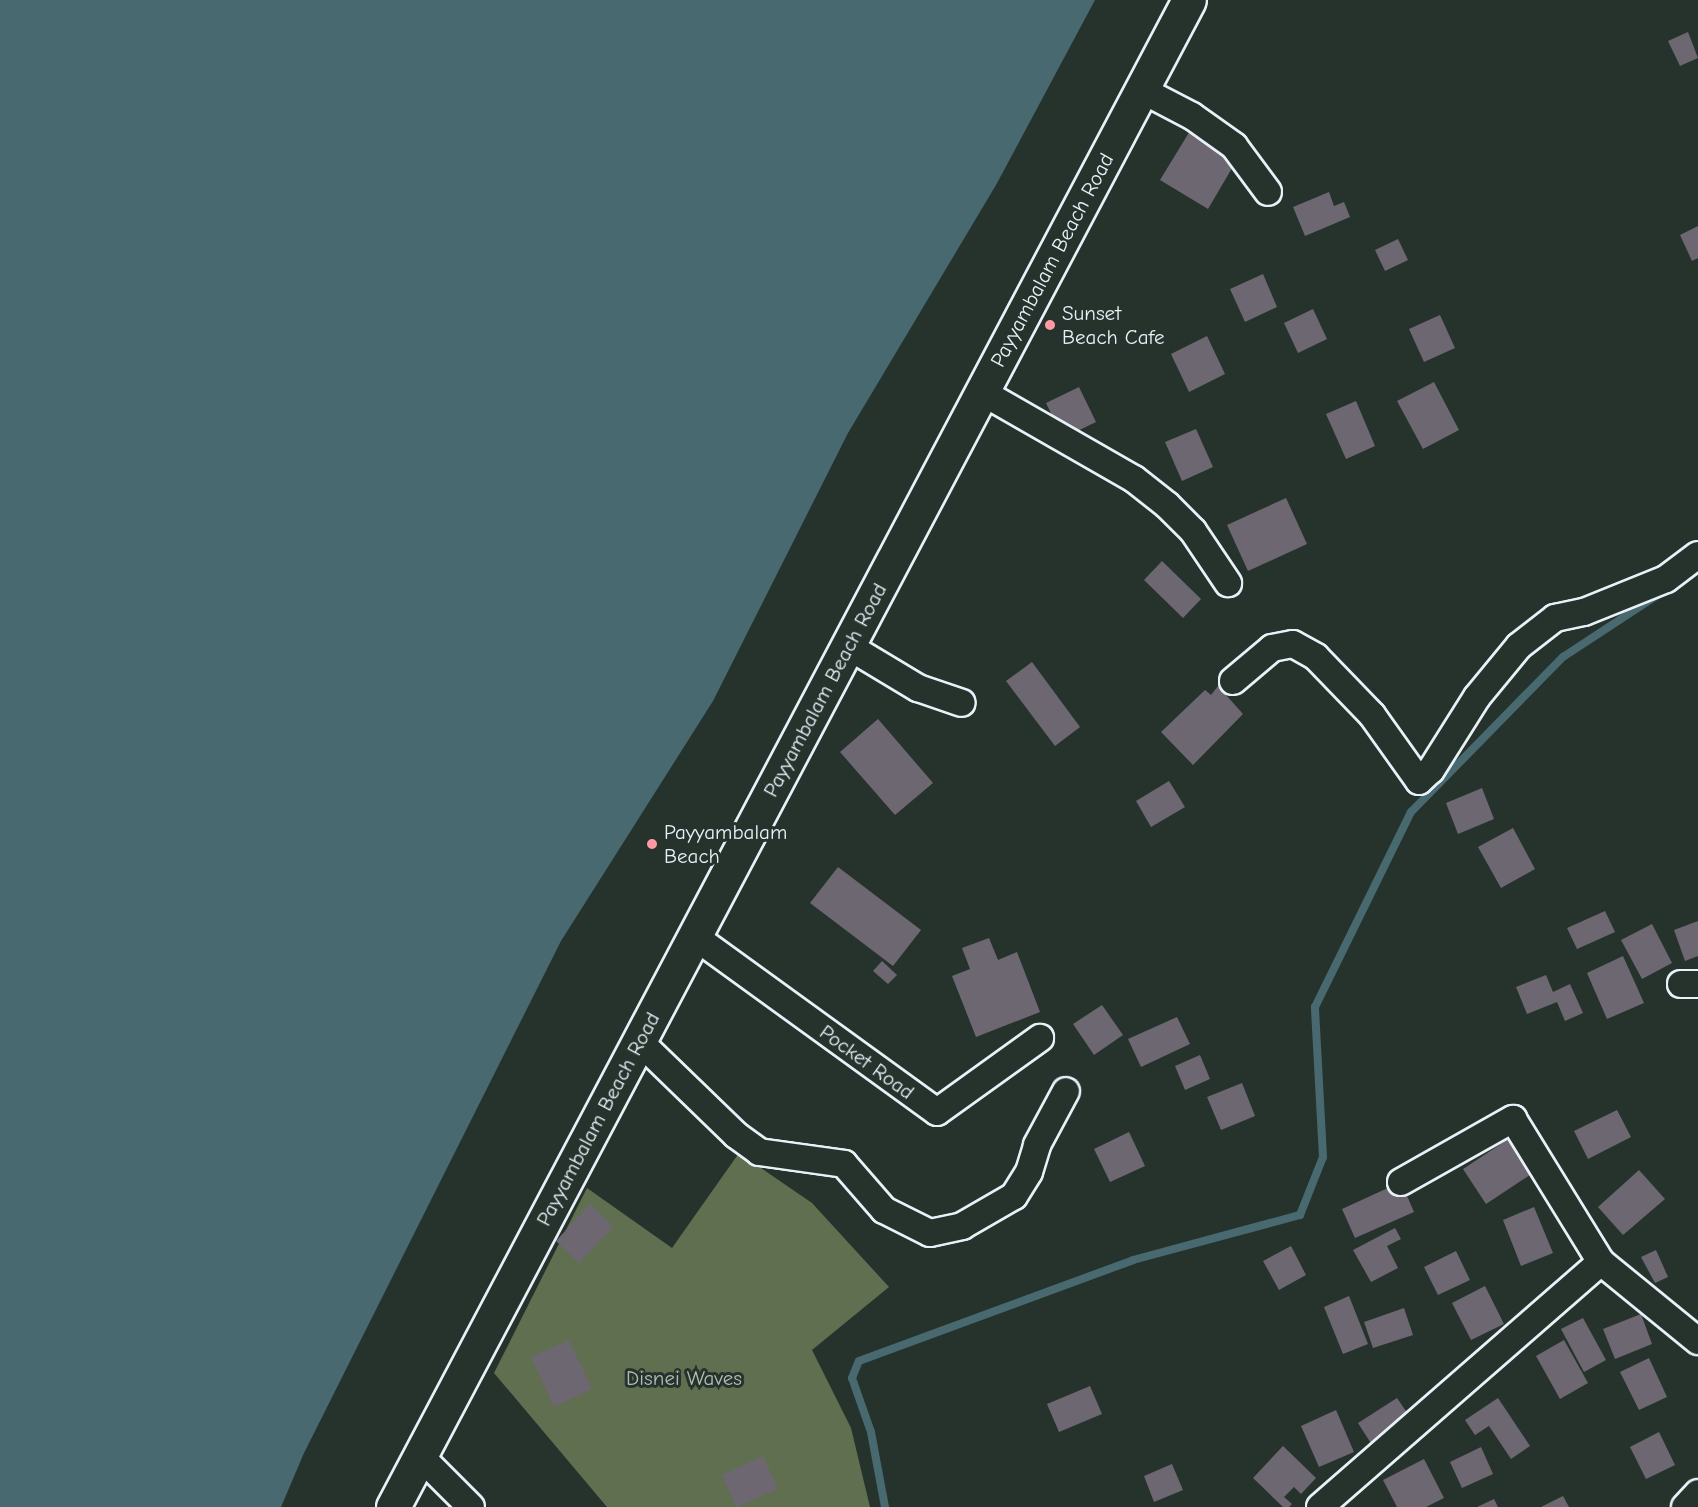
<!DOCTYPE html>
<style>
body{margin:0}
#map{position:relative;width:1698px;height:1507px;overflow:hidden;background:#26332d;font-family:"Comic Neue",sans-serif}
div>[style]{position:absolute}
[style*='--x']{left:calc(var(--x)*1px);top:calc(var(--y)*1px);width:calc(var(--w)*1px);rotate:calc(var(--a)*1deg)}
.green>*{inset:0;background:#606f50}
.water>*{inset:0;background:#496970}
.stream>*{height:8px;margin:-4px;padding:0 4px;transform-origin:4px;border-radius:4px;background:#496970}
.building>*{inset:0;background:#6d6771}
.roads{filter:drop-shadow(2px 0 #e8f1f8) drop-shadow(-2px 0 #e8f1f8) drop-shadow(0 2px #e8f1f8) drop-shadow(0 -2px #e8f1f8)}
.minor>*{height:26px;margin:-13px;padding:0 13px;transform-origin:13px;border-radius:13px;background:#26332d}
.secondary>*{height:33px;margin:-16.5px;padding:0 16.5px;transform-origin:16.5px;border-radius:16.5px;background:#26332d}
.dots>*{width:16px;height:16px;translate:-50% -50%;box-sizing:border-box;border:3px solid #26332d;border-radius:50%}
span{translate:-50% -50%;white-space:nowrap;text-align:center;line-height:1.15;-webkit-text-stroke:6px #26332d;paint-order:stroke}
.street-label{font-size:21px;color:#e8f1f8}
.poi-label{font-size:21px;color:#e8f1f8}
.left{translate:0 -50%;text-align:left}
.park-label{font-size:21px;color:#b2bdb5}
</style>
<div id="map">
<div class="green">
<i style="clip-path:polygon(739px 1153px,812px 1203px,889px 1287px,812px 1350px,851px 1428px,870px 1507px,607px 1507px,494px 1373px,587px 1188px,672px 1248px)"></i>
</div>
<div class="water">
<i style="clip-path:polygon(0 0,1095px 0,996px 185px,848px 433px,713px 701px,561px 941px,304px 1453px,281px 1507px,0 1507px)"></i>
</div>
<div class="stream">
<i style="--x:885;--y:1507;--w:76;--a:-100.6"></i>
<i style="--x:871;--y:1432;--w:57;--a:-109.4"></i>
<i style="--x:852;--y:1378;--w:18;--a:-68"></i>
<i style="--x:859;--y:1361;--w:292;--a:-20.2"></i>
<i style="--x:1133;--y:1260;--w:173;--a:-15.1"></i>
<i style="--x:1300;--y:1215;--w:62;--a:-68.4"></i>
<i style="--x:1323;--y:1157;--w:150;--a:-93.1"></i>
<i style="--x:1315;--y:1007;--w:217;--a:-63.8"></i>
<i style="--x:1411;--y:812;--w:217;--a:-45.6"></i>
<i style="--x:1563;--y:657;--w:115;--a:-33.3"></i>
</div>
<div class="building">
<i style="clip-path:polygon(1688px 32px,1698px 58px,1680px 66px,1668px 41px)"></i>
<i style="clip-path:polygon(1193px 126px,1226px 146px,1221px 154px,1235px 163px,1208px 209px,1160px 180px)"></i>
<i style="clip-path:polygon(1329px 192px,1334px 206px,1344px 202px,1350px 217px,1305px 236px,1293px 207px)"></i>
<i style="clip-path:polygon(1698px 226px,1698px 258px,1692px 261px,1680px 235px)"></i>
<i style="clip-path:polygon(1398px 239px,1408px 260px,1385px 271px,1375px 250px)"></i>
<i style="clip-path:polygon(1263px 274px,1277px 307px,1245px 322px,1230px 289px)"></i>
<i style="clip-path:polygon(1313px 309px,1327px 339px,1298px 353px,1284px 323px)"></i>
<i style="clip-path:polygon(1440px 315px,1455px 348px,1424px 362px,1409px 329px)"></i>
<i style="clip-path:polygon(1207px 336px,1225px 374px,1189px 392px,1171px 354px)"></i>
<i style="clip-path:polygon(1434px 382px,1459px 430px,1423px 449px,1397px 401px)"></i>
<i style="clip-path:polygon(1079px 387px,1096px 422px,1063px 438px,1046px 403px)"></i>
<i style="clip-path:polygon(1356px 401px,1375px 446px,1346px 459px,1326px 414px)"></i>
<i style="clip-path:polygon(1196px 429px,1213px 467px,1182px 481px,1165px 442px)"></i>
<i style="clip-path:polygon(1286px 498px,1307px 544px,1248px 571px,1227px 525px)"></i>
<i style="clip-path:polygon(1162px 561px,1201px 599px,1183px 618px,1144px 580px)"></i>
<i style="clip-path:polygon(1032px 662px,1080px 727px,1055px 746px,1006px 681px)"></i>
<i style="clip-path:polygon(1218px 686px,1243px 714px,1193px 765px,1161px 732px,1205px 690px,1211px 695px)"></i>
<i style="clip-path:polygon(878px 719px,933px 783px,895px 815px,840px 752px)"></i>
<i style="clip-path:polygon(1169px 781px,1185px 807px,1151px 827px,1136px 801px)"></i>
<i style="clip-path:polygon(1482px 788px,1494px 819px,1458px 834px,1446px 803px)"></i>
<i style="clip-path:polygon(1513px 828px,1535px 869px,1501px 888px,1478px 847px)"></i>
<i style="clip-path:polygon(838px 867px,921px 930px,893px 966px,810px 903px)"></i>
<i style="clip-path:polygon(1605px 911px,1615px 932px,1577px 949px,1567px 928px)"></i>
<i style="clip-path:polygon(1698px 921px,1698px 956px,1685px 961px,1674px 930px)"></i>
<i style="clip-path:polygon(1652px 924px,1672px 963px,1642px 979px,1621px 940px)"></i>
<i style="clip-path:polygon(989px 938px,998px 960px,1017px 952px,1040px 1012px,976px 1037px,952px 976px,970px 969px,962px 948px)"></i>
<i style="clip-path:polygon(1623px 956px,1644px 1003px,1607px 1019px,1587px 973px)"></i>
<i style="clip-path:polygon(882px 961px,897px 975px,888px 984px,873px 971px)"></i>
<i style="clip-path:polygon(1546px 975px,1553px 992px,1570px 984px,1583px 1013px,1565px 1021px,1557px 1002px,1527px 1014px,1516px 987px)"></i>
<i style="clip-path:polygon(1102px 1005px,1123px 1035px,1094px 1055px,1073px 1024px)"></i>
<i style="clip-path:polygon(1177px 1017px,1190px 1044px,1141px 1067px,1128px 1039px)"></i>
<i style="clip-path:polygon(1200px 1055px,1210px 1079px,1185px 1090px,1175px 1066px)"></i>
<i style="clip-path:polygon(1242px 1083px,1255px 1116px,1221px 1130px,1207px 1097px)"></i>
<i style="clip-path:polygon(1617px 1110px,1631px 1137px,1588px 1159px,1574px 1131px)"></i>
<i style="clip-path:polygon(1129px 1132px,1145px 1166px,1110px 1182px,1094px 1149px)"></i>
<i style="clip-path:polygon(1513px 1136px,1536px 1171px,1486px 1204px,1463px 1169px)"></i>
<i style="clip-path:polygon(1639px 1170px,1665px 1199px,1623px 1235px,1598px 1207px)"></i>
<i style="clip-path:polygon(1401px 1182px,1414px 1212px,1355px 1238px,1342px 1209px)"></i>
<i style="clip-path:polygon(590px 1204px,613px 1227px,579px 1263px,556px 1241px)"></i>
<i style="clip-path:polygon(1534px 1207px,1553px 1253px,1521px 1266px,1503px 1220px)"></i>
<i style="clip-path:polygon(1395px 1228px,1401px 1239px,1387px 1246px,1398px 1268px,1371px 1282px,1353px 1250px)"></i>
<i style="clip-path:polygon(1291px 1246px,1306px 1275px,1279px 1290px,1263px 1261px)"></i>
<i style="clip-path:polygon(1656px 1250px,1668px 1277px,1655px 1283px,1641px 1257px)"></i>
<i style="clip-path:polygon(1456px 1251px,1470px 1280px,1438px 1295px,1424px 1267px)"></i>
<i style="clip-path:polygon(1485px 1286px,1504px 1324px,1471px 1340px,1452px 1303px)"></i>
<i style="clip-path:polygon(1349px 1296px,1368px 1344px,1343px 1354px,1324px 1307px)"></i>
<i style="clip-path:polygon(1404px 1308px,1413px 1335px,1373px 1348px,1364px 1322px)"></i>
<i style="clip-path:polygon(1641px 1314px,1652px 1344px,1615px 1359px,1603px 1329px)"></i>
<i style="clip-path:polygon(1583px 1318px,1606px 1360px,1584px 1372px,1561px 1329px)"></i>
<i style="clip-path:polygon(569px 1340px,592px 1389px,554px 1407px,531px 1357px)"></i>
<i style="clip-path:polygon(1564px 1340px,1588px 1383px,1560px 1399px,1536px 1356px)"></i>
<i style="clip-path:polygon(1649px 1358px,1667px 1397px,1639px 1410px,1620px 1372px)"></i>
<i style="clip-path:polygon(1090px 1386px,1102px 1414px,1059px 1432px,1047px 1404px)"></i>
<i style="clip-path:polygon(1397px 1398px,1412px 1420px,1372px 1445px,1358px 1423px)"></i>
<i style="clip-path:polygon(1498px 1398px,1530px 1446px,1511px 1459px,1489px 1426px,1475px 1435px,1465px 1420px)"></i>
<i style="clip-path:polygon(1336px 1410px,1354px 1452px,1319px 1467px,1301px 1426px)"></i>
<i style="clip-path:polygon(1659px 1432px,1675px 1465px,1646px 1479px,1630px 1447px)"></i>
<i style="clip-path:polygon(1283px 1446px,1316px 1478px,1301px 1494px,1294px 1487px,1284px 1497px,1292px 1504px,1289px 1507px,1283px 1507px,1253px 1478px)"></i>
<i style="clip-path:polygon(1481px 1447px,1493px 1474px,1462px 1488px,1450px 1462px)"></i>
<i style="clip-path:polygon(763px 1456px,778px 1489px,736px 1507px,722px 1475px)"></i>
<i style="clip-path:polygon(1424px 1459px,1444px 1498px,1426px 1507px,1397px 1507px,1383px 1480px)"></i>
<i style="clip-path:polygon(1172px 1464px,1183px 1490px,1154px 1502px,1144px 1476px)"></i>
<i style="clip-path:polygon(1563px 1496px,1569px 1507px,1541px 1507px)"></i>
<i style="clip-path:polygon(1494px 1499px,1498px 1507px,1477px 1507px)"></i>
</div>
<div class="roads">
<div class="minor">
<i style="--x:1142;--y:90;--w:56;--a:27.5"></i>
<i style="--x:1192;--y:116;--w:52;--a:35.5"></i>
<i style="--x:1234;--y:146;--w:57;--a:53.5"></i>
<i style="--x:982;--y:392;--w:175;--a:29.8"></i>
<i style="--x:1134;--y:479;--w:42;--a:38.2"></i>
<i style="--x:1167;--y:505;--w:37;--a:45"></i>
<i style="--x:1193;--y:531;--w:63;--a:56.1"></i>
<i style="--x:848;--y:646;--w:82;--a:31"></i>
<i style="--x:918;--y:688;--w:46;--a:18.8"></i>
<i style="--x:1233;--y:681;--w:51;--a:-40.2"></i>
<i style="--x:1272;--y:648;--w:21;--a:-11"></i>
<i style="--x:1293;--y:644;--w:26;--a:29"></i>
<i style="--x:1316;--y:657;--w:81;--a:46"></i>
<i style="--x:1372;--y:715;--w:81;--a:54.5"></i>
<i style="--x:1419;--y:781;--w:16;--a:-43"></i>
<i style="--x:1431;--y:770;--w:86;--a:-57.8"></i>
<i style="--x:1477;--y:697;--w:66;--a:-50.5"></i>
<i style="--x:1519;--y:646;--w:46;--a:-37.9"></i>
<i style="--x:1555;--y:618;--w:30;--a:-12"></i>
<i style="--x:1584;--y:612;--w:88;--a:-21.9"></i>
<i style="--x:1666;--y:579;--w:40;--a:-37"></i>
<i style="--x:694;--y:936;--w:300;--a:35.9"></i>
<i style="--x:937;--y:1112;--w:127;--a:-35.7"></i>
<i style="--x:1681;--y:984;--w:17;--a:0"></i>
<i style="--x:639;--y:1041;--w:135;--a:44.1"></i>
<i style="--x:736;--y:1135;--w:29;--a:36"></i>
<i style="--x:759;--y:1152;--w:86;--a:8"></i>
<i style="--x:844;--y:1164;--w:61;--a:49"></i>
<i style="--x:884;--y:1210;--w:51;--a:26.6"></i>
<i style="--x:930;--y:1233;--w:33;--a:-12"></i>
<i style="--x:962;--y:1226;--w:60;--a:-30"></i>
<i style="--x:1014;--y:1196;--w:28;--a:-58"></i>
<i style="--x:1029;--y:1172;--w:28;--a:-73"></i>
<i style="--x:1037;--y:1145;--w:61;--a:-61.8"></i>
<i style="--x:1401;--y:1182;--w:129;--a:-29.4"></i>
<i style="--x:1513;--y:1119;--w:168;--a:58.4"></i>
<i style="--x:420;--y:1456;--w:72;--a:45"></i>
<i style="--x:1320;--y:1507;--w:373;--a:-41.1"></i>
<i style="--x:1601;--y:1262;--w:125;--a:39.2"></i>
<i style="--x:1685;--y:1507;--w:19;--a:-47"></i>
</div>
<div class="secondary">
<i style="--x:393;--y:1507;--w:1704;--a:-62.16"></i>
</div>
</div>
<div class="dots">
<i style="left:1050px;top:325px;background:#ff9aa2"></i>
<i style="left:652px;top:844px;background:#ff9aa2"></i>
</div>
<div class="street-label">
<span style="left:1052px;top:260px;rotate:-62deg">Payyambalam Beach Road</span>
<span style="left:825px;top:690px;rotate:-62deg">Payyambalam Beach Road</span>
<span style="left:867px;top:1062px;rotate:36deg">Pocket Road</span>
<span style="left:598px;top:1119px;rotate:-62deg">Payyambalam Beach Road</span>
</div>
<div class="poi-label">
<span class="left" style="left:1062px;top:325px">Sunset<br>Beach Cafe</span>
<span class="left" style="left:664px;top:844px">Payyambalam<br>Beach</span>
</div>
<div class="park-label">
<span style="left:684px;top:1378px">Disnei Waves</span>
</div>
</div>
